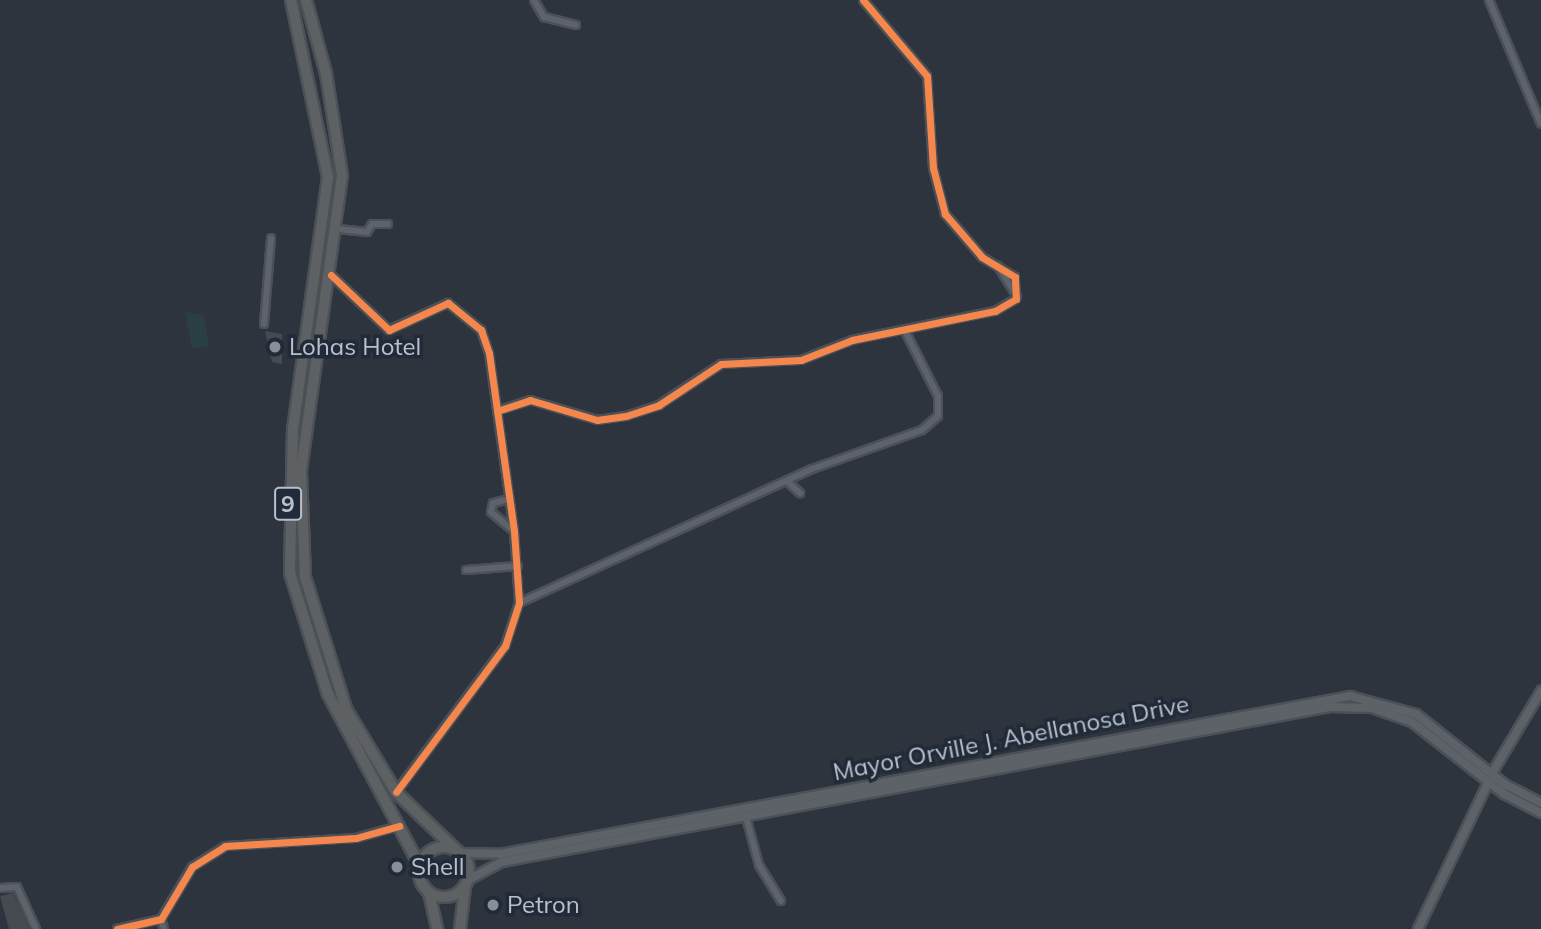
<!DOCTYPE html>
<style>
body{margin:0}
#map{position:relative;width:1541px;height:929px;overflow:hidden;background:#2d343d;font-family:Mulish,sans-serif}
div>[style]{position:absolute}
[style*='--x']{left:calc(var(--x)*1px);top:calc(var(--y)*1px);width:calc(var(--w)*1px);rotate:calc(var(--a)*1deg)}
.green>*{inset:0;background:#2a3f43}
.building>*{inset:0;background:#464b52}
.roads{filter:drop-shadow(2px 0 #4c5057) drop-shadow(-2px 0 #4c5057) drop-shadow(0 2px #4c5057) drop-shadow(0 -2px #4c5057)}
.street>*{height:6px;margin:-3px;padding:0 3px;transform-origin:3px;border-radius:3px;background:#5e626a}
.secondary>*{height:8px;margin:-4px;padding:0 4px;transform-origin:4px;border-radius:4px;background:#5d6168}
.highway>*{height:10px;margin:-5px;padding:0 5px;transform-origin:5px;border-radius:5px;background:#5e6163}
.highway>.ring{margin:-5px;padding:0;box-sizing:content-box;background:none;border:10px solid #5e6163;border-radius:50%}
.cycleway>*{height:7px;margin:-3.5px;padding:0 3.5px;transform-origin:3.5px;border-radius:3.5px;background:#f5874c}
.dots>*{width:19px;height:19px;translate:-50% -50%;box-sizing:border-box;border:4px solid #202a38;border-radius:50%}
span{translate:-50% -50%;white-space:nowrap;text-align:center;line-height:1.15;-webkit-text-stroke:7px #202a38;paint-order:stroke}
.shield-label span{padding:2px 5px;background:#202a38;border:2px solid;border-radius:5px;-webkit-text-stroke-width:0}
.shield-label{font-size:23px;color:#b9c0cc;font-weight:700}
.poi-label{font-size:24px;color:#b9c0cc}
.left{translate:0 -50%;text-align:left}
.street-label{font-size:24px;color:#b9c0cc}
</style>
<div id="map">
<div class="green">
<i style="clip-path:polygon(185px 312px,204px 315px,209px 346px,192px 349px)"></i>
</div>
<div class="building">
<i style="clip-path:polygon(265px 331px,282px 334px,282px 364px,272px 362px)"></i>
<i style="clip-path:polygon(13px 893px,26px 921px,29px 929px,9px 929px,0 896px)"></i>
</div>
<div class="roads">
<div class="street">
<i style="--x:534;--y:0;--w:20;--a:60"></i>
<i style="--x:544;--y:17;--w:33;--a:14"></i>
<i style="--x:1489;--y:0;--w:134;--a:67.2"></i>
<i style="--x:338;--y:229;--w:29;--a:6"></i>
<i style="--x:367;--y:232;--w:9;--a:-58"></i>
<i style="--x:372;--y:224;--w:16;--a:0"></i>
<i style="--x:998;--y:266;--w:36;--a:58"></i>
<i style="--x:331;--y:275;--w:80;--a:43.5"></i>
<i style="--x:389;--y:330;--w:65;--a:-24.6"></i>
<i style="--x:448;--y:303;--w:43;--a:39.3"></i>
<i style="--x:481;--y:330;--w:24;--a:71"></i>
<i style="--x:489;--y:353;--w:180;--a:82"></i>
<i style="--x:514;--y:531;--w:72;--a:86"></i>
<i style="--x:519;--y:603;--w:45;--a:108"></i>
<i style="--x:505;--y:646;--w:182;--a:126.7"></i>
<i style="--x:264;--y:324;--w:86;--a:-85.3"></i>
<i style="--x:497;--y:411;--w:35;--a:-18"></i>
<i style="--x:530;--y:400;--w:70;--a:16.6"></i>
<i style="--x:597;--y:420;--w:29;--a:-8"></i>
<i style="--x:626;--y:416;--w:35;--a:-18"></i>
<i style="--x:659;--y:405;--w:74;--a:-33.5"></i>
<i style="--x:721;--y:364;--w:80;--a:-2.9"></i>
<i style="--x:801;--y:360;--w:55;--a:-21.4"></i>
<i style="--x:852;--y:340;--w:146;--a:-11.5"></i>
<i style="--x:995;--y:311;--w:24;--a:-30"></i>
<i style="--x:1016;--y:299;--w:22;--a:-93"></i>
<i style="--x:1015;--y:277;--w:39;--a:-149"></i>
<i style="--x:982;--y:257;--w:57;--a:-130.7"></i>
<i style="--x:945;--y:214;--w:48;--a:-104.6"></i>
<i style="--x:933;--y:168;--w:92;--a:-93.7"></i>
<i style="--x:927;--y:76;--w:99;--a:-130.1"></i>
<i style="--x:787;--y:481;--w:18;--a:43"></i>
<i style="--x:509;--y:499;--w:16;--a:166"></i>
<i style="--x:493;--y:503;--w:9;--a:103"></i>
<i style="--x:491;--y:512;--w:30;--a:40"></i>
<i style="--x:466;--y:570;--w:52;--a:-4.4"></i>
<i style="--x:519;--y:603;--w:322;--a:-24.6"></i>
<i style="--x:812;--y:469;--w:117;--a:-19.5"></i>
<i style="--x:922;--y:430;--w:21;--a:-41"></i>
<i style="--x:938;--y:416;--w:20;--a:-90"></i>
<i style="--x:938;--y:396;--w:73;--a:-116.9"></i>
<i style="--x:746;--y:817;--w:50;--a:74.8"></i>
<i style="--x:759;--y:865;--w:42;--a:58.6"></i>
<i style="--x:0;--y:888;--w:17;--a:-3"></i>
<i style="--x:17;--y:887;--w:46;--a:65.7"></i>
<i style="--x:161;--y:919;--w:10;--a:73"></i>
<i style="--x:117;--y:929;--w:45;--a:-12.8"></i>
<i style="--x:161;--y:919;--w:61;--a:-59.2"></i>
<i style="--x:192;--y:867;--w:39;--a:-32"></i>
<i style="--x:225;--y:846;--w:131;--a:-3.5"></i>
<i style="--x:356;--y:838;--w:45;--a:-15.6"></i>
</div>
<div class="secondary">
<i style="--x:1492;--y:773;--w:96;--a:-59.1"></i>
<i style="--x:461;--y:853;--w:39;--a:1"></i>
<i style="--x:500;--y:854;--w:865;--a:-10.53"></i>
<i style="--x:1350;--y:696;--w:68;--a:15.3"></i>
<i style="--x:1416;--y:714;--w:115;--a:38.3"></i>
<i style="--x:1506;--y:785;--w:39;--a:27"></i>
<i style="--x:468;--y:880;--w:38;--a:-28"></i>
<i style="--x:502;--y:862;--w:842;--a:-10.6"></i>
<i style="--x:1330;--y:707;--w:42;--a:1.4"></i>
<i style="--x:1372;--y:708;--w:42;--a:19.3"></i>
<i style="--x:1412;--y:722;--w:117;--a:38"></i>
<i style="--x:1504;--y:794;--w:42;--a:27.2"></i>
<i style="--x:1418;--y:929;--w:164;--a:-64.4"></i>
</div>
<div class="highway">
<i style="--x:291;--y:0;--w:181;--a:78.2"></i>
<i style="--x:328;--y:177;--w:253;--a:97.9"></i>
<i style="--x:293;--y:428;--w:145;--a:91.2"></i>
<i style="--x:290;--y:573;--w:127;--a:72.6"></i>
<i style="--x:328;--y:694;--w:195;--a:61.9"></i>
<i style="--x:306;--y:0;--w:76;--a:74.7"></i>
<i style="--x:326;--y:73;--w:103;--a:81.1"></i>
<i style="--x:342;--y:175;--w:300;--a:97.9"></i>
<i style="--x:301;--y:472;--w:105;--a:87.8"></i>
<i style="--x:305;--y:577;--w:138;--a:72.7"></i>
<i style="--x:346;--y:709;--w:97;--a:58.9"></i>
<i style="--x:396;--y:792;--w:83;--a:44"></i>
<i class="ring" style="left:419px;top:847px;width:40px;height:40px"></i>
<i style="--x:429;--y:893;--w:37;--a:77"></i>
<i style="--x:460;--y:929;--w:42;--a:-83.2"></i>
</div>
</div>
<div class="cycleway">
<i style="--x:331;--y:275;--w:80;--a:43.5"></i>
<i style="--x:389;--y:330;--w:65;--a:-24.6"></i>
<i style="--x:448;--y:303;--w:43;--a:39.3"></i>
<i style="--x:481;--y:330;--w:24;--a:71"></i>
<i style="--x:489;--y:353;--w:180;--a:82"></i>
<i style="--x:514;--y:531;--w:72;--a:86"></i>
<i style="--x:519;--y:603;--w:45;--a:108"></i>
<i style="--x:505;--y:646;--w:182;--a:126.7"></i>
<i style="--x:497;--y:411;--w:35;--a:-18"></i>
<i style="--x:530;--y:400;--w:70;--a:16.6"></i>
<i style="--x:597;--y:420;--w:29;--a:-8"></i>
<i style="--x:626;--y:416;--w:35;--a:-18"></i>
<i style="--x:659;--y:405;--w:74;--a:-33.5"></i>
<i style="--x:721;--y:364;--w:80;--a:-2.9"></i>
<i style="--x:801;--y:360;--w:55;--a:-21.4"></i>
<i style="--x:852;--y:340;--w:146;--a:-11.5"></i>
<i style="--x:995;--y:311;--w:24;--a:-30"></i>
<i style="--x:1016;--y:299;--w:22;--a:-93"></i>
<i style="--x:1015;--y:277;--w:39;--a:-149"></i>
<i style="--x:982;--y:257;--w:57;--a:-130.7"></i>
<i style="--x:945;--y:214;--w:48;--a:-104.6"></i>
<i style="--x:933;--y:168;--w:92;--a:-93.7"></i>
<i style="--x:927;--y:76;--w:99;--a:-130.1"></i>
<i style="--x:117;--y:929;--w:45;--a:-12.8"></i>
<i style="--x:161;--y:919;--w:61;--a:-59.2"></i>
<i style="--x:192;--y:867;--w:39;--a:-32"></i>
<i style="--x:225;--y:846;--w:131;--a:-3.5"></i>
<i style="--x:356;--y:838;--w:45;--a:-15.6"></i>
</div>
<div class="dots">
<i style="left:275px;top:347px;background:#888f9a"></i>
<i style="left:397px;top:867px;background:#888f9a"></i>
<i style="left:493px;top:905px;background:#888f9a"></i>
</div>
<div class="shield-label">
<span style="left:288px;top:504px">9</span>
</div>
<div class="poi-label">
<span class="left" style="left:289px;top:347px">Lohas Hotel</span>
<span class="left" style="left:411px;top:867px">Shell</span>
<span class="left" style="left:507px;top:905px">Petron</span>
</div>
<div class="street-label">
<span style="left:1011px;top:738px;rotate:-11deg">Mayor Orville J. Abellanosa Drive</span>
</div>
</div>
